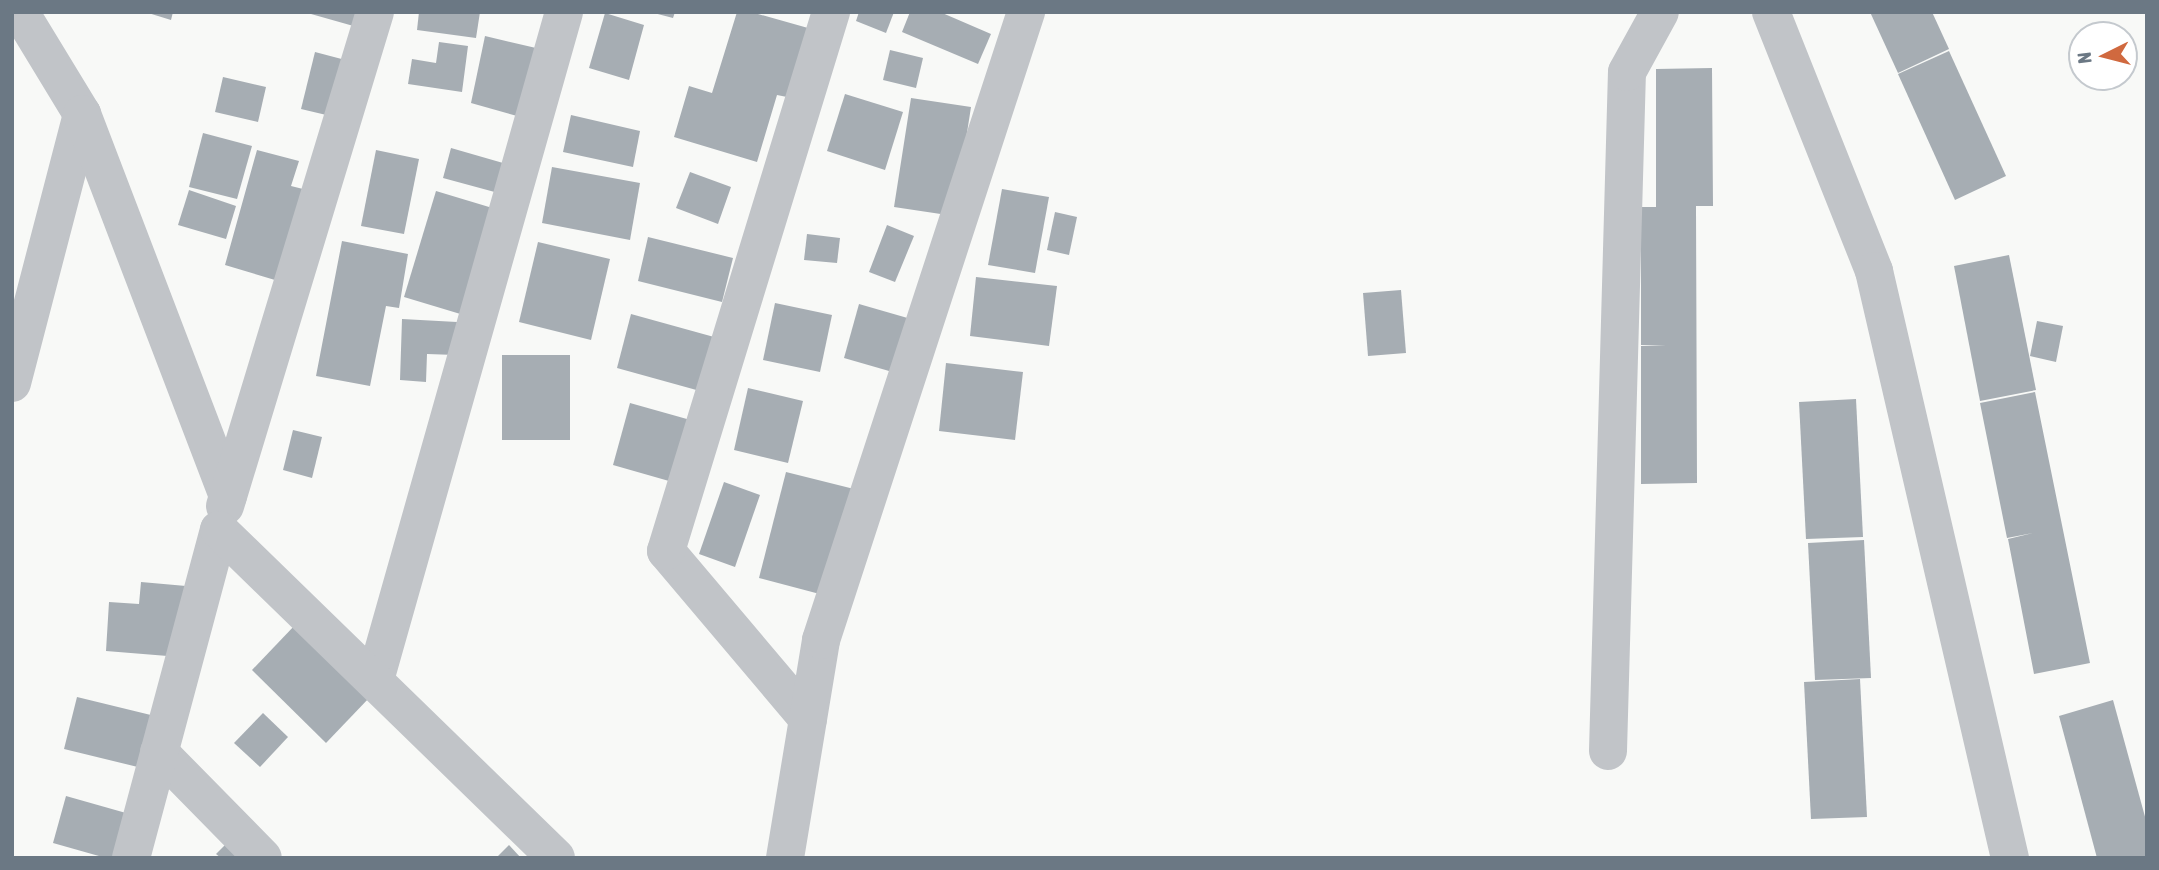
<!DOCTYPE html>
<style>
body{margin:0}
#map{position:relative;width:2159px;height:870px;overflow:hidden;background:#f8f9f7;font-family:"Asap Condensed",sans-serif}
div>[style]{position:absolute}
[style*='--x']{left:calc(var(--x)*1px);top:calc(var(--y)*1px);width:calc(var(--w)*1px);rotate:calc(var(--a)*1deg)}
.building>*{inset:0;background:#a6adb3}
.street>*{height:38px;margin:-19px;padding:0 19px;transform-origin:19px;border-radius:19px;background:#c1c4c8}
span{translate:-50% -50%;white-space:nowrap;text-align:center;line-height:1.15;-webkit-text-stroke:7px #fff;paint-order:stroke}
.frame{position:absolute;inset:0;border:14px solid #6b7884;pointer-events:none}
.north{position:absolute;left:2068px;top:21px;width:70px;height:70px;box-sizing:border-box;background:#fff;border:2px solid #c4c9ce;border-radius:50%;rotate:264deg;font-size:19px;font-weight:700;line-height:28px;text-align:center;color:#6b7884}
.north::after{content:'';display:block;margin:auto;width:24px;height:32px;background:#d0693f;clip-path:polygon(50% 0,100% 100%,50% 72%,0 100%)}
</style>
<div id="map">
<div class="building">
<i style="clip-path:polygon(145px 12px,173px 12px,171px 20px)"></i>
<i style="clip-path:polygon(304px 12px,369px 12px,364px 29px)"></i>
<i style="clip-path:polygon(419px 12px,480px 12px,476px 38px,417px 30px)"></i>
<i style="clip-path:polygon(650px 12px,675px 12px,673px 18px)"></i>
<i style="clip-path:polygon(737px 12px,751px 12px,808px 28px,787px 97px,777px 95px,757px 162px,674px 137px,689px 86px,712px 93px)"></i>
<i style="clip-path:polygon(859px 12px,894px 12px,886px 33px,856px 21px)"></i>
<i style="clip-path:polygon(910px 12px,940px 12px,991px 34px,978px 64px,902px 32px)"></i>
<i style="clip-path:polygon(1870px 12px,1932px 12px,1949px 49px,1898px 73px)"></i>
<i style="clip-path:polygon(605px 13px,644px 25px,629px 80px,589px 68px)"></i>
<i style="clip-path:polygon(485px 36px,536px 48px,517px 116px,471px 103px)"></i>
<i style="clip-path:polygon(439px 42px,468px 46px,462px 92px,408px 84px,412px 59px,436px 63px)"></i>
<i style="clip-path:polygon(890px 50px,923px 58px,916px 88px,883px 80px)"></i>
<i style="clip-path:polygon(1949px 51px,2006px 176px,1955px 200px,1898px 74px)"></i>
<i style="clip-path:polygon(315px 52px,353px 62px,339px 118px,301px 109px)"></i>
<i style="clip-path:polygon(1712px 68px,1713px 206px,1696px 206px,1697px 483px,1641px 484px,1641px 346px,1666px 346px,1641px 345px,1641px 207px,1656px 207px,1656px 69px)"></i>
<i style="clip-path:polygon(223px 77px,266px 87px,258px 122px,215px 112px)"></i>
<i style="clip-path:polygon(845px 94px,903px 112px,885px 170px,827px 151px)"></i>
<i style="clip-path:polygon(911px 98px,971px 107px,954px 216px,894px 207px)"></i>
<i style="clip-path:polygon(571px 115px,640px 131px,633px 167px,563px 152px)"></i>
<i style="clip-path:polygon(203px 133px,252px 146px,237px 199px,189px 187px)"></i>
<i style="clip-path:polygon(451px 148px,510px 165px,502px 194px,443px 178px)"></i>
<i style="clip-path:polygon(257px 150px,299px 161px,291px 186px,311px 191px,285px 283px,225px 265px)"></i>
<i style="clip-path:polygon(376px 150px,419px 159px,404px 234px,361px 226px)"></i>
<i style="clip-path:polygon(552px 167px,640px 183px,630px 240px,542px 223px)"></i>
<i style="clip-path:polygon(690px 172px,731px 187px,718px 224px,676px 208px)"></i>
<i style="clip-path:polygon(1002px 189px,1049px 197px,1035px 273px,988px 265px)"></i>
<i style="clip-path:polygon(189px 190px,236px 206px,226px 239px,178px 225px)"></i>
<i style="clip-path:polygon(436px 191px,499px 210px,467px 316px,404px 297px)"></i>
<i style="clip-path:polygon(1055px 212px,1077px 217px,1069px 255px,1047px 250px)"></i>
<i style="clip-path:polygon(887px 225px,914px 236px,895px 282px,869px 272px)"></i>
<i style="clip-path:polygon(807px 234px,840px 238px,837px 263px,804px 260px)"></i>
<i style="clip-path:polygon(648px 237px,733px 258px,722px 302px,638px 281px)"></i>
<i style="clip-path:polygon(342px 241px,408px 254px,399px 308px,386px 306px,370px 386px,316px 376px)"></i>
<i style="clip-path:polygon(538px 242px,610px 259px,591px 340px,519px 322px)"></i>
<i style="clip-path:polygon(2009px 255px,2036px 390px,1980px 401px,1954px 266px)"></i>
<i style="clip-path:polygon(976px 277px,1057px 286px,1049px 346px,970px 336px)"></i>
<i style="clip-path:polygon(1401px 290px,1406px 353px,1368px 356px,1363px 293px)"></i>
<i style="clip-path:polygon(775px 303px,832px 315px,820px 372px,763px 360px)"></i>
<i style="clip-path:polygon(859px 304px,911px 319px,896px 373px,844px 358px)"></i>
<i style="clip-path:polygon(631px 314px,714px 337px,700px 391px,617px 368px)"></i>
<i style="clip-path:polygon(402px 319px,457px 322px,456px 355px,427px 354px,426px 382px,400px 380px)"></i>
<i style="clip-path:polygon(2037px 321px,2063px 326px,2056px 362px,2030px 356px)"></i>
<i style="clip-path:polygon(502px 355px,570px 355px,570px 440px,502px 440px)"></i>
<i style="clip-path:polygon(946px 363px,1023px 372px,1015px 440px,939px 431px)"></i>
<i style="clip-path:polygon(748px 388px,803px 401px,788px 463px,734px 450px)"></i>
<i style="clip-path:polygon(2035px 392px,2090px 663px,2034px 674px,2008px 539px,2033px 533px,2007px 538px,1980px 403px)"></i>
<i style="clip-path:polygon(1856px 399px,1863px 537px,1806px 539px,1799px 402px)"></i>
<i style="clip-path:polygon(630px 403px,694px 421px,676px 483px,613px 465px)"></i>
<i style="clip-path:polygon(293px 430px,322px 437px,312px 478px,283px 470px)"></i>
<i style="clip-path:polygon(786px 472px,858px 490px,831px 597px,759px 578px)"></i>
<i style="clip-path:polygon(724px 482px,760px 495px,735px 567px,699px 554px)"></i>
<i style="clip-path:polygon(1864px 540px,1871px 678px,1815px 680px,1808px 543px)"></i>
<i style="clip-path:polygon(141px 582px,186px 586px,180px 657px,106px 651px,109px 602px,139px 604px)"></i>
<i style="clip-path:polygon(296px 624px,370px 697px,326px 743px,252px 670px)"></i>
<i style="clip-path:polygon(1860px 679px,1867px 817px,1811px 819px,1804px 682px)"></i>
<i style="clip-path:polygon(77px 697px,159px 717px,146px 769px,64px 749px)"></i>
<i style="clip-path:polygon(2113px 700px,2147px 824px,2147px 858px,2097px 858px,2059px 716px)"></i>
<i style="clip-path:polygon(263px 713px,288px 737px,260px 767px,234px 743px)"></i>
<i style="clip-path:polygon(66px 796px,133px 815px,121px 858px,106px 858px,53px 843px)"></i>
<i style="clip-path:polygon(232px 838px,253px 858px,221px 858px,216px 854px)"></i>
<i style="clip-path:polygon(509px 845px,521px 858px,496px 858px)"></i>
</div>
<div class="street">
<i style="--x:20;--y:12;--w:119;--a:58.7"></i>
<i style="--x:1771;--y:12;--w:279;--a:68.3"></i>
<i style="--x:1874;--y:271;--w:603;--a:76.96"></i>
<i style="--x:12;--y:383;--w:278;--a:-75.4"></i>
<i style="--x:82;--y:114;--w:409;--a:69.1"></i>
<i style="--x:225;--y:506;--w:516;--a:-73.11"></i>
<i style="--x:375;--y:680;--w:694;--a:-74.2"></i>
<i style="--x:808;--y:719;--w:220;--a:-130.2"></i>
<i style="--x:666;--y:551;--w:564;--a:-72.98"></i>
<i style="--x:1608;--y:751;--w:679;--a:-88.4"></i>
<i style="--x:1627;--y:72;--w:68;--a:-61.2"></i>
<i style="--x:159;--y:752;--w:148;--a:45.5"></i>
<i style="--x:131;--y:858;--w:340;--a:-75"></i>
<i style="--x:219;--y:530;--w:470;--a:44.2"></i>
<i style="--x:785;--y:858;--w:221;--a:-80.6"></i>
<i style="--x:821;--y:640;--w:661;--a:-71.92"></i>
</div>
<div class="frame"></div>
<div class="north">N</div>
</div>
